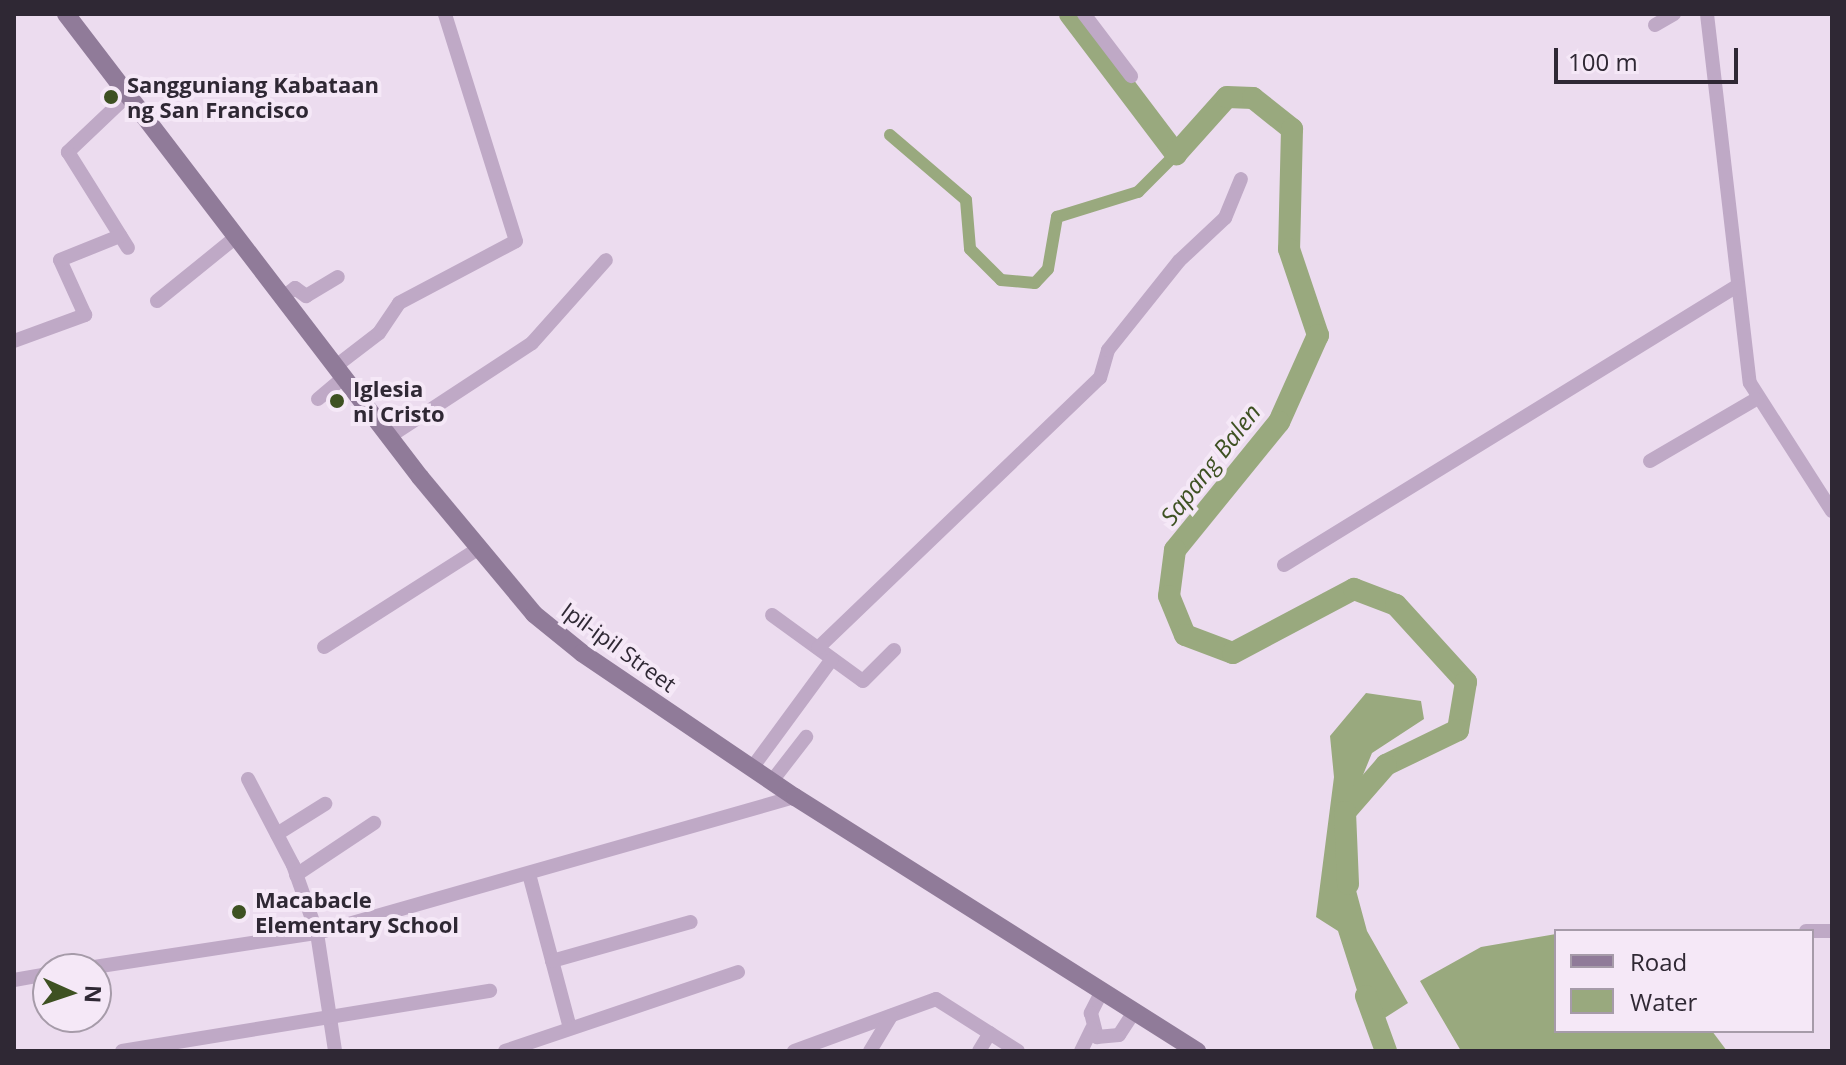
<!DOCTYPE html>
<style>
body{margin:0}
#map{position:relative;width:1846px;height:1065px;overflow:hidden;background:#ecdcef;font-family:"Open Sans",sans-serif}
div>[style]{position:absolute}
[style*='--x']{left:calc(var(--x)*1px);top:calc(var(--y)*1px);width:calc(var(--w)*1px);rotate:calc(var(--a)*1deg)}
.water>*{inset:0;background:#99a97e}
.stream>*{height:4px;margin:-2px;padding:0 2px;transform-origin:2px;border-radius:2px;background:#99a97e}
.canal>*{height:12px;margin:-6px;padding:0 6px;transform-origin:6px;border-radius:6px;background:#99a97e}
.river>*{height:22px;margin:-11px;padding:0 11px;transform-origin:11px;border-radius:11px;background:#99a97e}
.street>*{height:14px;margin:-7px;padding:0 7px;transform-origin:7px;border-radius:7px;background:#bfa9c6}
.secondary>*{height:18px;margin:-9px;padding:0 9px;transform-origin:9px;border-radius:9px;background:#907b99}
.dots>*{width:22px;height:22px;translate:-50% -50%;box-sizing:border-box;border:4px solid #f5e8f7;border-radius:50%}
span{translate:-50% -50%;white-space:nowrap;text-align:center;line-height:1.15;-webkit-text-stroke:8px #f5e8f7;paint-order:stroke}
.poi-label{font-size:22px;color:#2f2834;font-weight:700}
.left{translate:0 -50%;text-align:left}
.street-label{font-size:22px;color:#2f2834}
.water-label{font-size:24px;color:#3e5122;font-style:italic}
.frame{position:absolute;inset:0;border:16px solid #2f2834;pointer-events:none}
.legend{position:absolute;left:1554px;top:929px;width:260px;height:104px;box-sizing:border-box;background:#f5e8f7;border:2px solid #a69ba9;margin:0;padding:10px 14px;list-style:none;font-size:24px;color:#2f2834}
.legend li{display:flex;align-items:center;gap:16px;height:40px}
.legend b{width:40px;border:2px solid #a69ba9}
.north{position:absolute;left:32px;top:953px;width:80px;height:80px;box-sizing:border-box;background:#f5e8f7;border:2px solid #a69ba9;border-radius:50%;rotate:93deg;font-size:22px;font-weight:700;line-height:32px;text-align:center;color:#2f2834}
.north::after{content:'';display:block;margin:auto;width:28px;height:36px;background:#3e5122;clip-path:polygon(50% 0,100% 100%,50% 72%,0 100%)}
.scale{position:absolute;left:1554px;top:48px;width:184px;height:36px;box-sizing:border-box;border:4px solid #2f2834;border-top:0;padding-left:10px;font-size:24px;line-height:28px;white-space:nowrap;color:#2f2834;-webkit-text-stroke:6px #f5e8f7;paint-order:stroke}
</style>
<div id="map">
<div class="water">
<i style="clip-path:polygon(1366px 693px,1421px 701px,1424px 719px,1372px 753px,1340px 831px,1367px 931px,1408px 1003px,1369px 1028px,1338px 931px,1316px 917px,1334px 777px,1330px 736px)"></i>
<i style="clip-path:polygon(1556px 934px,1556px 1031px,1712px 1031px,1727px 1051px,1461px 1051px,1420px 981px,1481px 947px)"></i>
</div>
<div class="stream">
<i style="--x:1226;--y:93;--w:4;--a:76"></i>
</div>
<div class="canal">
<i style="--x:890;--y:135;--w:100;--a:40.5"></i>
<i style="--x:966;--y:200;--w:49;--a:85.3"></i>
<i style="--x:970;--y:249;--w:44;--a:45"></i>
<i style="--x:1001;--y:280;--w:34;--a:5"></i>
<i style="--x:1035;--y:283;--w:19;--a:-47"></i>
<i style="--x:1048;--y:269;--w:53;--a:-80.2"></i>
<i style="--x:1057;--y:217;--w:85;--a:-17.2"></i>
<i style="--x:1138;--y:192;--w:54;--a:-45"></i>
</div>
<div class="river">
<i style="--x:1070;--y:14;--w:176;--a:52.9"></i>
<i style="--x:1176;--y:154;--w:76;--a:-48.2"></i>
<i style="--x:1227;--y:97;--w:26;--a:2"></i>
<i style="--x:1253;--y:98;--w:50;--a:38.5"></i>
<i style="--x:1292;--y:129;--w:120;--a:91.4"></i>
<i style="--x:1289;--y:249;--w:91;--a:71.4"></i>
<i style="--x:1318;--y:335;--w:95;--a:114.1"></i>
<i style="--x:1279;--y:422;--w:165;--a:129.1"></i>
<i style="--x:1175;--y:550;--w:46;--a:97.4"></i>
<i style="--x:1169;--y:596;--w:42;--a:67.7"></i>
<i style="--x:1185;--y:635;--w:51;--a:20.6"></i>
<i style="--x:1233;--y:653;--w:137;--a:-27.9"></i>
<i style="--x:1354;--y:589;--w:45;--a:20.9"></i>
<i style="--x:1396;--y:605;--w:104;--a:47.7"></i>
<i style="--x:1466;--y:682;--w:49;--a:99.5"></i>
<i style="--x:1458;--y:730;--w:80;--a:154.1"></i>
<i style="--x:1386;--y:765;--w:62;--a:131.1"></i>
<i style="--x:1345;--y:812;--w:72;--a:87.6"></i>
<i style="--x:1366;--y:996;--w:59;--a:70"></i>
</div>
<div class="street">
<i style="--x:1084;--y:14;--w:78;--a:52.8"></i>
<i style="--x:1707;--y:14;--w:371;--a:83.4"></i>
<i style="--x:1750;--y:383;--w:152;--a:57.4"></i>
<i style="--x:1655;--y:25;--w:22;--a:-30"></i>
<i style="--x:128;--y:95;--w:83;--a:136.5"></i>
<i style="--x:68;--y:152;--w:113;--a:58"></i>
<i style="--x:283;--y:297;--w:15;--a:-37"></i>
<i style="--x:295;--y:288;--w:14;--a:36"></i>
<i style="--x:306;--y:296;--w:37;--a:-31"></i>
<i style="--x:157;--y:301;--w:102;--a:-39"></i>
<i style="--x:14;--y:341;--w:76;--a:-20.1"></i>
<i style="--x:85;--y:315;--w:60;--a:-114.4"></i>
<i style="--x:60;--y:260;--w:65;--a:-21.8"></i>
<i style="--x:336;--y:366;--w:54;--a:-37.5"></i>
<i style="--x:379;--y:333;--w:36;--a:-56"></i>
<i style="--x:399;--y:303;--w:132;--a:-27.9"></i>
<i style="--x:516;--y:241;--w:238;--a:-107.4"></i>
<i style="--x:318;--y:399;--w:34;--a:-40"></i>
<i style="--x:389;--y:437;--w:171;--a:-33.3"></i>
<i style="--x:532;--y:343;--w:111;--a:-48.3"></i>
<i style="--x:1650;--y:461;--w:123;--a:-30.3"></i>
<i style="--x:1284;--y:565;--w:532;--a:-31.63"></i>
<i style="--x:772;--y:615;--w:112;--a:36"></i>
<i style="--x:863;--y:681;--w:44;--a:-45"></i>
<i style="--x:324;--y:647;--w:183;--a:-32.5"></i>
<i style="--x:818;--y:648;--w:390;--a:-43.8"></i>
<i style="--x:1100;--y:378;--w:29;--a:-74"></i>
<i style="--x:1108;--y:350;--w:114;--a:-51.4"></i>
<i style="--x:1179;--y:261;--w:63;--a:-43.1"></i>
<i style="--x:1225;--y:218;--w:42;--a:-67.7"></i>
<i style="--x:752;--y:768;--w:135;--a:-53.7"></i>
<i style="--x:248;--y:779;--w:97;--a:62.4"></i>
<i style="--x:293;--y:865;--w:72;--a:70.6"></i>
<i style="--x:317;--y:933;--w:119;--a:81.3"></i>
<i style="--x:772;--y:781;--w:56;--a:-52.3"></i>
<i style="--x:277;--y:834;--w:57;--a:-32"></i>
<i style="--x:529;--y:874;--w:159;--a:75.1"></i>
<i style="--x:296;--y:875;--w:94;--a:-33.7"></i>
<i style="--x:1806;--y:931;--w:26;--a:0"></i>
<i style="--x:552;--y:961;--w:144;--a:-15.7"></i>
<i style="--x:81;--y:969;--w:239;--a:-8.7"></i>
<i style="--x:317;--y:933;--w:497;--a:-15.9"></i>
<i style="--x:14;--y:980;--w:35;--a:-10"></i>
<i style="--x:1102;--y:991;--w:25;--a:117"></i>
<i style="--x:1091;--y:1013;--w:25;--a:76"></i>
<i style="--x:1097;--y:1037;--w:22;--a:-5"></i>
<i style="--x:1119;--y:1035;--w:27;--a:-57"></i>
<i style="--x:122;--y:1051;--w:373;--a:-9.3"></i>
<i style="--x:505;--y:1051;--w:246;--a:-18.7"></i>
<i style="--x:794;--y:1051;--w:151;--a:-20.1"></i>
<i style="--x:936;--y:999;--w:97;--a:32.4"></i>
<i style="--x:870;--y:1051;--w:41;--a:-59"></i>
<i style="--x:979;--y:1051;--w:21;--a:-59"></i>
<i style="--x:1081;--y:1051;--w:25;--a:-64"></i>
</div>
<div class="secondary">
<i style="--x:66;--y:14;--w:583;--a:52.6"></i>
<i style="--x:420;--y:477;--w:178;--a:50.2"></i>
<i style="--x:534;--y:614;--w:62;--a:39.1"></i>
<i style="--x:582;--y:653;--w:257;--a:34.1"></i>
<i style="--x:795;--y:797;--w:476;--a:32.3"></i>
</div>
<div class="dots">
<i style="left:111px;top:97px;background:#3e5122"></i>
<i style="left:337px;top:401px;background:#3e5122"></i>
<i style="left:239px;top:912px;background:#3e5122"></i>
</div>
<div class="poi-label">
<span class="left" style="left:127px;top:97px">Sangguniang Kabataan<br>ng San Francisco</span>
<span class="left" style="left:353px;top:401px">Iglesia<br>ni Cristo</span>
<span class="left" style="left:255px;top:912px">Macabacle<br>Elementary School</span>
</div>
<div class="street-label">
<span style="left:619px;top:647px;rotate:36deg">Ipil-ipil Street</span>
</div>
<div class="water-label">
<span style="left:1210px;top:464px;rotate:-52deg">Sapang Balen</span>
</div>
<div class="frame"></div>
<ul class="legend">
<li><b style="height:10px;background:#907b99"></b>Road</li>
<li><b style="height:22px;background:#99a97e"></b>Water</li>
</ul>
<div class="north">N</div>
<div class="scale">100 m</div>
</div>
